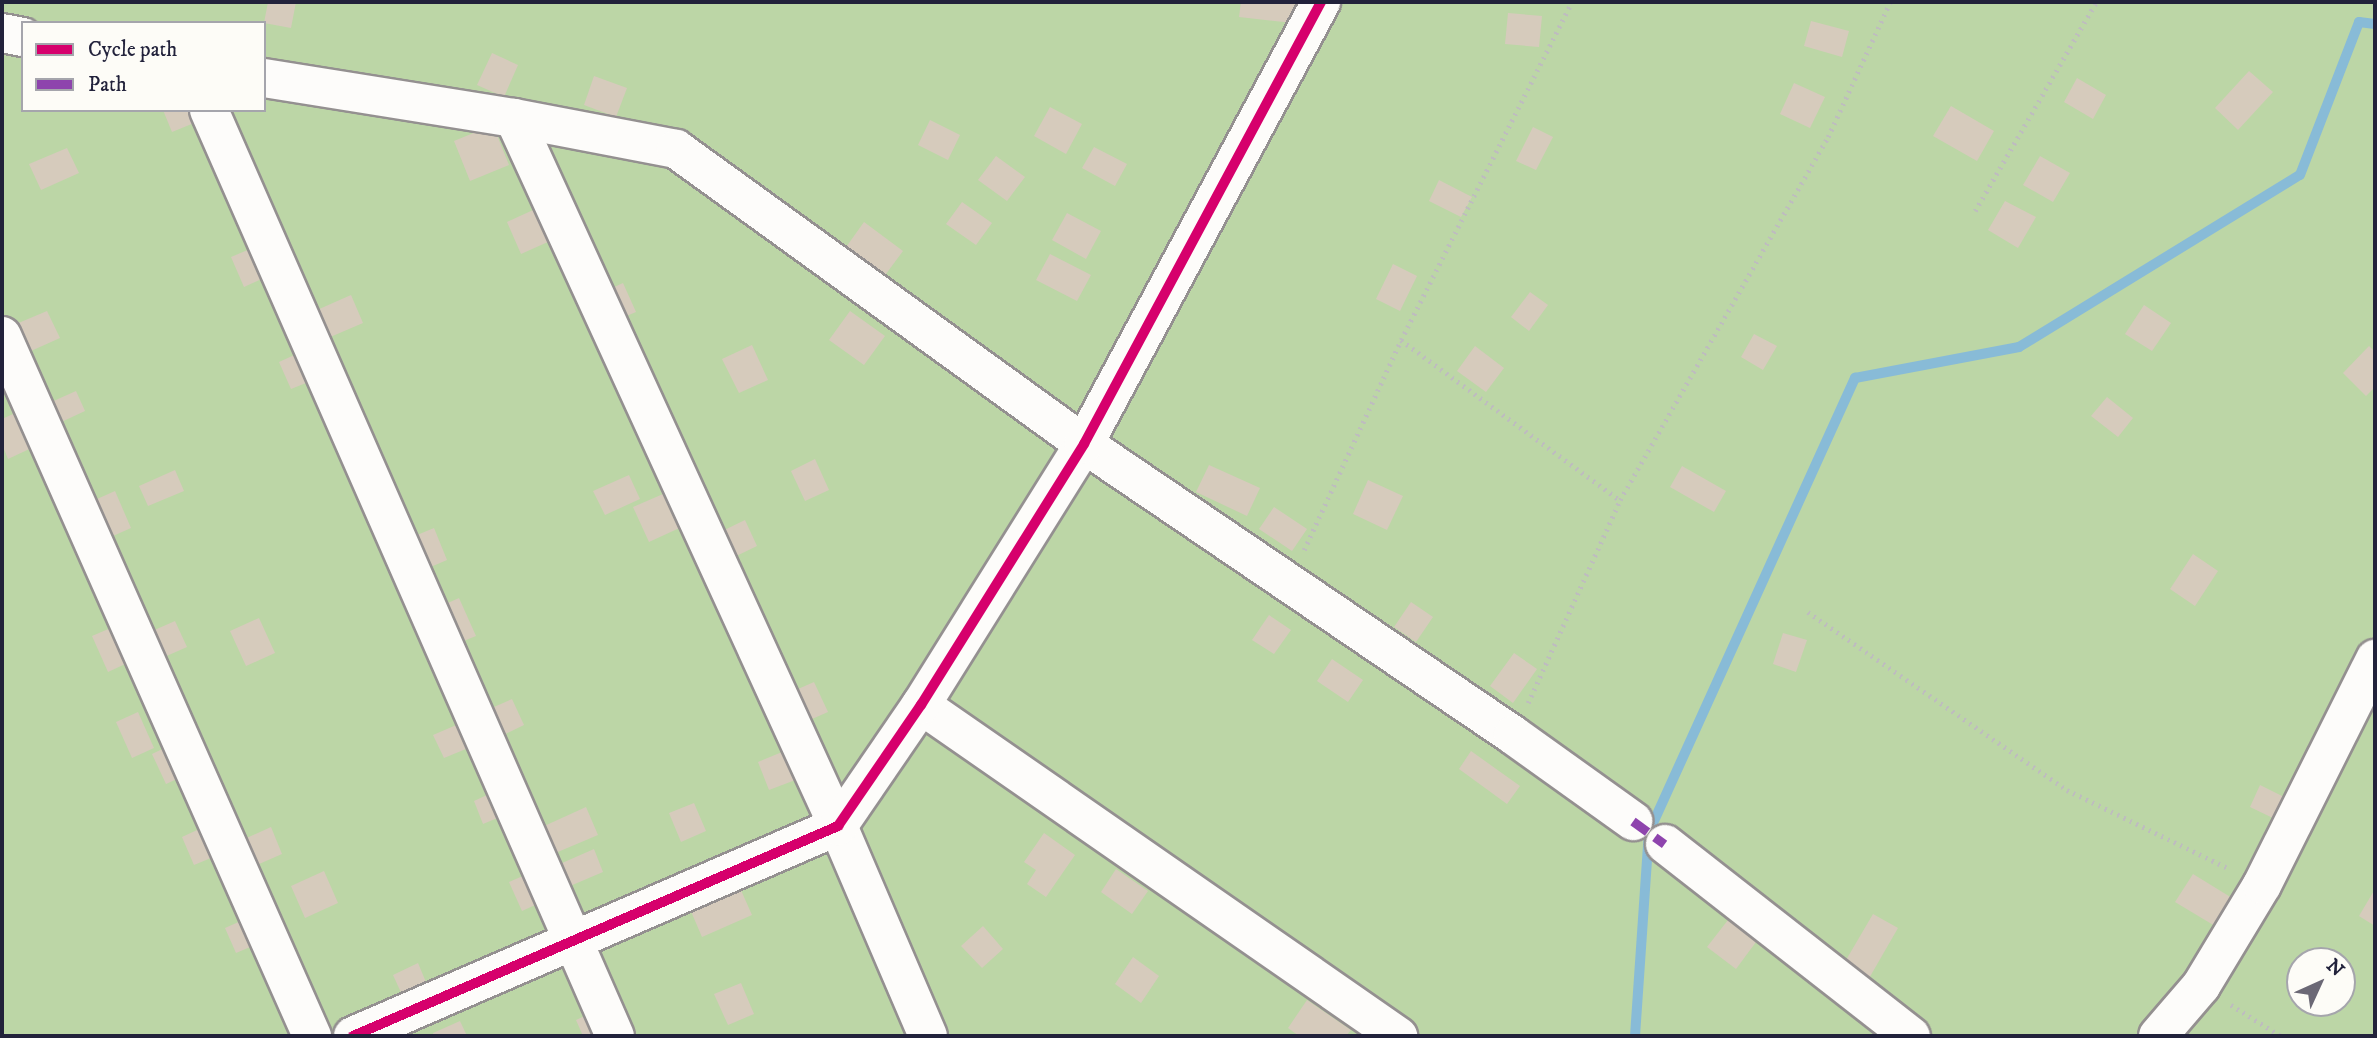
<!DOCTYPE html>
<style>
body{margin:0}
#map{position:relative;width:2377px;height:1038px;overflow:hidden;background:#f2ebe1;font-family:"IM FELL DW Pica",serif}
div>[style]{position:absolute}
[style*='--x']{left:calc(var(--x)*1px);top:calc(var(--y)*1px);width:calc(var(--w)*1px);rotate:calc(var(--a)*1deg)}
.green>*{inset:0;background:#bcd6a6}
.stream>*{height:10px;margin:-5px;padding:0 5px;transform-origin:5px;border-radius:5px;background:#88bbd7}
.building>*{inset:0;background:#d6cbbc}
.path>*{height:4.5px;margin-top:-2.25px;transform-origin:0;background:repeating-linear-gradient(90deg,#bebdbe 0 2px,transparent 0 7px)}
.roads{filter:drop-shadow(2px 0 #949090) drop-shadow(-2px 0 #949090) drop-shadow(0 2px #949090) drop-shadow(0 -2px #949090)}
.minor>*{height:38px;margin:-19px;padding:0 19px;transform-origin:19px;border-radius:19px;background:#fdfcfa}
.quiet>*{height:9px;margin-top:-4.5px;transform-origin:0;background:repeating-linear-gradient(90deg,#8e44ad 0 18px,transparent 0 27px)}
.cycleway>*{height:10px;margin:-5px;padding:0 5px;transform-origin:5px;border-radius:5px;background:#d6006c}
span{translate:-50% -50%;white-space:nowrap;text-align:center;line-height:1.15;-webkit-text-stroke:5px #fdfcf7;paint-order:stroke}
.frame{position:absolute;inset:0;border:4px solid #22223b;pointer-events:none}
.legend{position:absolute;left:21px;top:21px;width:245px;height:91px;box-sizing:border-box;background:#fdfcf7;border:2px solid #a5a5ac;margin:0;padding:9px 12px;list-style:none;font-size:21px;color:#22223b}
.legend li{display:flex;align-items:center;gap:14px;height:35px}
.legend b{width:35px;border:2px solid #a5a5ac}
.north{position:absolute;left:2286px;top:947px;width:70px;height:70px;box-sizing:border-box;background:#fdfcf7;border:2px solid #a5a5ac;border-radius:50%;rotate:45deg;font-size:19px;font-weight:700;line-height:28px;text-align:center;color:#22223b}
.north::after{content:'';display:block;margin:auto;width:24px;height:32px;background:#6b6875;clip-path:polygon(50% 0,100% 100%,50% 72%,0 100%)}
</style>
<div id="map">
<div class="green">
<i style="clip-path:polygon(evenodd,2px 2px,2375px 2px,2375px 1036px,2px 1036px,2px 2px,23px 23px,264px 23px,264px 110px,23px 110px,23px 23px,2px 2px,2300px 961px,2342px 961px,2342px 1003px,2300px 1003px,2300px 961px)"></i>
</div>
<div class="stream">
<i style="--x:1635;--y:1036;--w:204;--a:-86.1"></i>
<i style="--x:1649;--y:832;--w:499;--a:-65.6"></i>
<i style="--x:1855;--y:378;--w:167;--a:-10.7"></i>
<i style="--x:2019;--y:347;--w:329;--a:-31.5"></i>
<i style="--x:2300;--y:175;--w:164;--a:-68.9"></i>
<i style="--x:2359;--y:22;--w:16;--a:7"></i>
</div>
<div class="building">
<i style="clip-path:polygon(268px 2px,296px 2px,291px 28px,264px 23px)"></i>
<i style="clip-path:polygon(1241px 2px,1295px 2px,1293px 23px,1239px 17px)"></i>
<i style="clip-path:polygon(1508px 13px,1542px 16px,1539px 47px,1505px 44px)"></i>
<i style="clip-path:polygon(1811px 21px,1849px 31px,1842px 57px,1804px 46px)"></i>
<i style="clip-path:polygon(492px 53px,518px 65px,504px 97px,477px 85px)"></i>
<i style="clip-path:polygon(2249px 71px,2273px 92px,2238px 130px,2215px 108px)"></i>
<i style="clip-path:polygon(594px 76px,627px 88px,616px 117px,584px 105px)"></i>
<i style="clip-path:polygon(2077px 78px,2106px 95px,2093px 119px,2064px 102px)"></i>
<i style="clip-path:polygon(1794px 83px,1825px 97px,1810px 128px,1780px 114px)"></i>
<i style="clip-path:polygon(1951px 106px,1994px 131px,1977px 161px,1933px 136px)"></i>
<i style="clip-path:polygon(1050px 107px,1082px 124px,1066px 154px,1034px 136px)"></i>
<i style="clip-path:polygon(163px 110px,195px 110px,199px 121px,172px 132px)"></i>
<i style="clip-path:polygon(930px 120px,960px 135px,948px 160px,918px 145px)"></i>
<i style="clip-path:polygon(493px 125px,509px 165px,470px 181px,454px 141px)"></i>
<i style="clip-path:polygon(1533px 127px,1553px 137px,1536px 170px,1516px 161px)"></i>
<i style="clip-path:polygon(1094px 147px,1127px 164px,1115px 186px,1082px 168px)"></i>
<i style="clip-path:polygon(67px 148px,79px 173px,41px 190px,29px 164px)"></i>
<i style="clip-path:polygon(996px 156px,1025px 177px,1007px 201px,978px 180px)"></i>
<i style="clip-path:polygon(2040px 156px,2070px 173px,2053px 202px,2023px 185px)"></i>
<i style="clip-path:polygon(1439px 180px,1472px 197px,1461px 217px,1429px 201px)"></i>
<i style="clip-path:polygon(2005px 201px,2036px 217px,2018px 248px,1988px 230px)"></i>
<i style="clip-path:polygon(962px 202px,992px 223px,976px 245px,946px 224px)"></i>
<i style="clip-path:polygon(544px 205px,559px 237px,521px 254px,507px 222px)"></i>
<i style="clip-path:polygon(1067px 213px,1101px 231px,1086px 259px,1052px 240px)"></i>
<i style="clip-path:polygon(864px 222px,903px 251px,883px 278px,844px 250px)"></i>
<i style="clip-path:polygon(257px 246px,270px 275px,244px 287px,231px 257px)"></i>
<i style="clip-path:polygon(1050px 254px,1091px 275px,1077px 301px,1036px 280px)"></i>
<i style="clip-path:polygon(1393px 264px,1417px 276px,1400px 311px,1376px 299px)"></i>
<i style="clip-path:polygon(623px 283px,636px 312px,610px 323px,597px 295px)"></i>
<i style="clip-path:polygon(1530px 292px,1548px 305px,1529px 331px,1511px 317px)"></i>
<i style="clip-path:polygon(351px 295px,363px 323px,328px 338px,317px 310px)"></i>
<i style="clip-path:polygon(2144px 305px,2171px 323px,2152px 351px,2125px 334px)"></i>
<i style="clip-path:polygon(47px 311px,60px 338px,22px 355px,9px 327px)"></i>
<i style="clip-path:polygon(850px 311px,885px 336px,864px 365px,829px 340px)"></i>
<i style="clip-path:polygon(1754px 334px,1777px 346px,1763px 370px,1741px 357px)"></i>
<i style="clip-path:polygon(752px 345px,768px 380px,739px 393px,722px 359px)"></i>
<i style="clip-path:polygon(1475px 346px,1504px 368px,1486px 392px,1457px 371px)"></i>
<i style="clip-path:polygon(2369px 346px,2375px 352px,2375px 387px,2366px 396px,2343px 373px)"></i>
<i style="clip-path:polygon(303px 351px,316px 379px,291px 389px,279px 362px)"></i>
<i style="clip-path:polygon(76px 391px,85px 411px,57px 424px,49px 403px)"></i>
<i style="clip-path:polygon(2107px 397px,2133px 418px,2118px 437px,2091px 416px)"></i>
<i style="clip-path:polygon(22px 410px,38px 445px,8px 459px,2px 444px,2px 419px)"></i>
<i style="clip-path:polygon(815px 459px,829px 490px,805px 501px,791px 471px)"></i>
<i style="clip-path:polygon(1209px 465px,1260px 488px,1247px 516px,1196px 492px)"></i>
<i style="clip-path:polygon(1682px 466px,1726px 491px,1714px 512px,1670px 487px)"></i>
<i style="clip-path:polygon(175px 470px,184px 491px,148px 506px,139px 486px)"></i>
<i style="clip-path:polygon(629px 475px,640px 499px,605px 515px,593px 491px)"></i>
<i style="clip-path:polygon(1368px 480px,1403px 496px,1387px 530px,1353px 514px)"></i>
<i style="clip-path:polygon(115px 491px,131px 528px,104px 540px,88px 503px)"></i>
<i style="clip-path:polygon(670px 491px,686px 525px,649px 542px,633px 507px)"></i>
<i style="clip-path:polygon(1274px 507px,1307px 529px,1292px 551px,1259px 529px)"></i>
<i style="clip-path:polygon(745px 520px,757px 546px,724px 562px,712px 536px)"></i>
<i style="clip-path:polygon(434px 528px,447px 560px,419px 572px,405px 540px)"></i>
<i style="clip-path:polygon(2193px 554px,2218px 571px,2195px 606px,2170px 589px)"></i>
<i style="clip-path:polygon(459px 598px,476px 636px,449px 647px,432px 610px)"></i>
<i style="clip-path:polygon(1411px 602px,1433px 617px,1416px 642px,1394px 627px)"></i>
<i style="clip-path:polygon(1269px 615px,1291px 630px,1274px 654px,1252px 640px)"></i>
<i style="clip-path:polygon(259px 618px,275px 653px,246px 666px,230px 631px)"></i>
<i style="clip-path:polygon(175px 621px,187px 647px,162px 658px,150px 632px)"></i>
<i style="clip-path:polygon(120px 624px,136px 659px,108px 672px,92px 636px)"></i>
<i style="clip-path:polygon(1783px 633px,1807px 640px,1796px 672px,1773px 664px)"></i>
<i style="clip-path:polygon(1514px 653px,1537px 669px,1513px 703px,1490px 686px)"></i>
<i style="clip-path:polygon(1332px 659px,1363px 680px,1348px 702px,1317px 681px)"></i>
<i style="clip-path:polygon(814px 682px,828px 712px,796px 726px,782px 696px)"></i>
<i style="clip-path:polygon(512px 699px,524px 725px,499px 737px,487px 710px)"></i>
<i style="clip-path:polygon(138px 712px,154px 748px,132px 758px,116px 722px)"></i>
<i style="clip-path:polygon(468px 720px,478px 744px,444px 758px,433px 735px)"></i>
<i style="clip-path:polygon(177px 742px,190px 773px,166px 784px,152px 754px)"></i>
<i style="clip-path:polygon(787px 750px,798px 779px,769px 790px,758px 762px)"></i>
<i style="clip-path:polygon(1471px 751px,1520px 786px,1507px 804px,1459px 769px)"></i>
<i style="clip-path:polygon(2260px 785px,2288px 799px,2277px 820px,2250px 807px)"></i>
<i style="clip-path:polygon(502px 788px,512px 812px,483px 824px,474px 801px)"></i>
<i style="clip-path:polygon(694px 803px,706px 831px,681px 842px,669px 813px)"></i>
<i style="clip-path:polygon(586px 807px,598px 835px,553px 854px,542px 827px)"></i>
<i style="clip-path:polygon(210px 824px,223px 853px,194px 865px,182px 837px)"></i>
<i style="clip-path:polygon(271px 827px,282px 854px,252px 867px,240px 841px)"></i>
<i style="clip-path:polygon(1044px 833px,1075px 855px,1046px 897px,1027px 884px,1036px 870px,1024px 862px)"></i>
<i style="clip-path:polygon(594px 849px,603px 872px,563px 889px,553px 867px)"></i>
<i style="clip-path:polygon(1116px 869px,1148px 891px,1132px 914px,1101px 892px)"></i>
<i style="clip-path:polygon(324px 871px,338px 903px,305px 918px,291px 886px)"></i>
<i style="clip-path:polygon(532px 872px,544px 901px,522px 911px,509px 882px)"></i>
<i style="clip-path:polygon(2193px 874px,2232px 898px,2215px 926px,2175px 902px)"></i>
<i style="clip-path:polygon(740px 888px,752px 915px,702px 937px,690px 909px)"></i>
<i style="clip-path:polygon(2375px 889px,2375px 926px,2359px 916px)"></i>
<i style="clip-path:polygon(1873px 914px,1898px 928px,1864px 987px,1839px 972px)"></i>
<i style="clip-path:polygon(252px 916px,264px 941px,236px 953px,225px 928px)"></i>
<i style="clip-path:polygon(1728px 920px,1756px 942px,1736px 969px,1707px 947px)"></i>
<i style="clip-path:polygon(983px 926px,1003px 949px,982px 968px,961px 946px)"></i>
<i style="clip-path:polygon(1133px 957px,1159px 976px,1141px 1003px,1115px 984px)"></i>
<i style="clip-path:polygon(418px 963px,428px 987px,404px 999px,393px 975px)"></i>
<i style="clip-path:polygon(741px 983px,754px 1014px,728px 1025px,714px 994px)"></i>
<i style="clip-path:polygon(1307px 1000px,1351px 1030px,1346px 1036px,1299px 1036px,1288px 1028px)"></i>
<i style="clip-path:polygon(602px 1008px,602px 1036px,583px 1036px,576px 1020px)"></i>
<i style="clip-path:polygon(460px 1021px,467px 1036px,434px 1036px,433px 1033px)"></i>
</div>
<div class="path">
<i style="--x:1975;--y:211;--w:241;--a:-59.9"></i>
<i style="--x:1401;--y:340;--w:271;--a:36.2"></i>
<i style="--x:1304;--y:550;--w:231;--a:-65.2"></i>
<i style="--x:1401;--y:340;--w:379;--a:-63.2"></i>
<i style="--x:1808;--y:612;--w:314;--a:34.5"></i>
<i style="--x:2067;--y:790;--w:181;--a:25.9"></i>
<i style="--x:1528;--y:703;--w:223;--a:-65.6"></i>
<i style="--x:1620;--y:500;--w:418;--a:-60.2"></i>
<i style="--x:1828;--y:137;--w:149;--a:-65.3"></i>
<i style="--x:2231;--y:1005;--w:59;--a:31.8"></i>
</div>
<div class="roads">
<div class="minor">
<i style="--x:2;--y:33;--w:21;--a:11"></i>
<i style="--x:264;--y:78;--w:253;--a:9.1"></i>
<i style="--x:514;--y:118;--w:165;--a:10.8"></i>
<i style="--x:676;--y:149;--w:503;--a:35.87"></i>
<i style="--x:1084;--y:444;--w:518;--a:34.15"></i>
<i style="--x:1513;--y:735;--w:148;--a:35.6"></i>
<i style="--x:209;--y:110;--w:1011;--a:66.33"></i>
<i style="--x:514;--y:118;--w:779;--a:65.41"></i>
<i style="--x:838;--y:826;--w:228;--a:66.8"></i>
<i style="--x:2;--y:336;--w:766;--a:66.11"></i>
<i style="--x:921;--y:705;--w:581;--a:34.76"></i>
<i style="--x:1665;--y:844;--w:312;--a:38"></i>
<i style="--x:353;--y:1036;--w:529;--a:-23.41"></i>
<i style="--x:838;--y:826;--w:147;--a:-55.6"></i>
<i style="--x:921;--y:705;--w:308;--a:-58"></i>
<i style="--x:1084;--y:444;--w:502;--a:-61.8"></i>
<i style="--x:2158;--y:1036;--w:66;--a:-49.3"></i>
<i style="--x:2201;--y:986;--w:118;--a:-58.9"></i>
<i style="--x:2262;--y:885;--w:253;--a:-63.4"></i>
</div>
</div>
<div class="quiet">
<i style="--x:1633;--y:821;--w:39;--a:36"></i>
</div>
<div class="cycleway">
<i style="--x:353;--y:1036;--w:529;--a:-23.41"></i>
<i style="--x:838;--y:826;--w:147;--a:-55.6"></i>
<i style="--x:921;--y:705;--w:308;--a:-58"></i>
<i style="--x:1084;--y:444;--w:502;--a:-61.8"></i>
</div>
<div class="frame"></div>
<ul class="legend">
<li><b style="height:9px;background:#d6006c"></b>Cycle path</li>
<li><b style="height:9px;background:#8e44ad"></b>Path</li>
</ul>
<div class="north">N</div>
</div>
